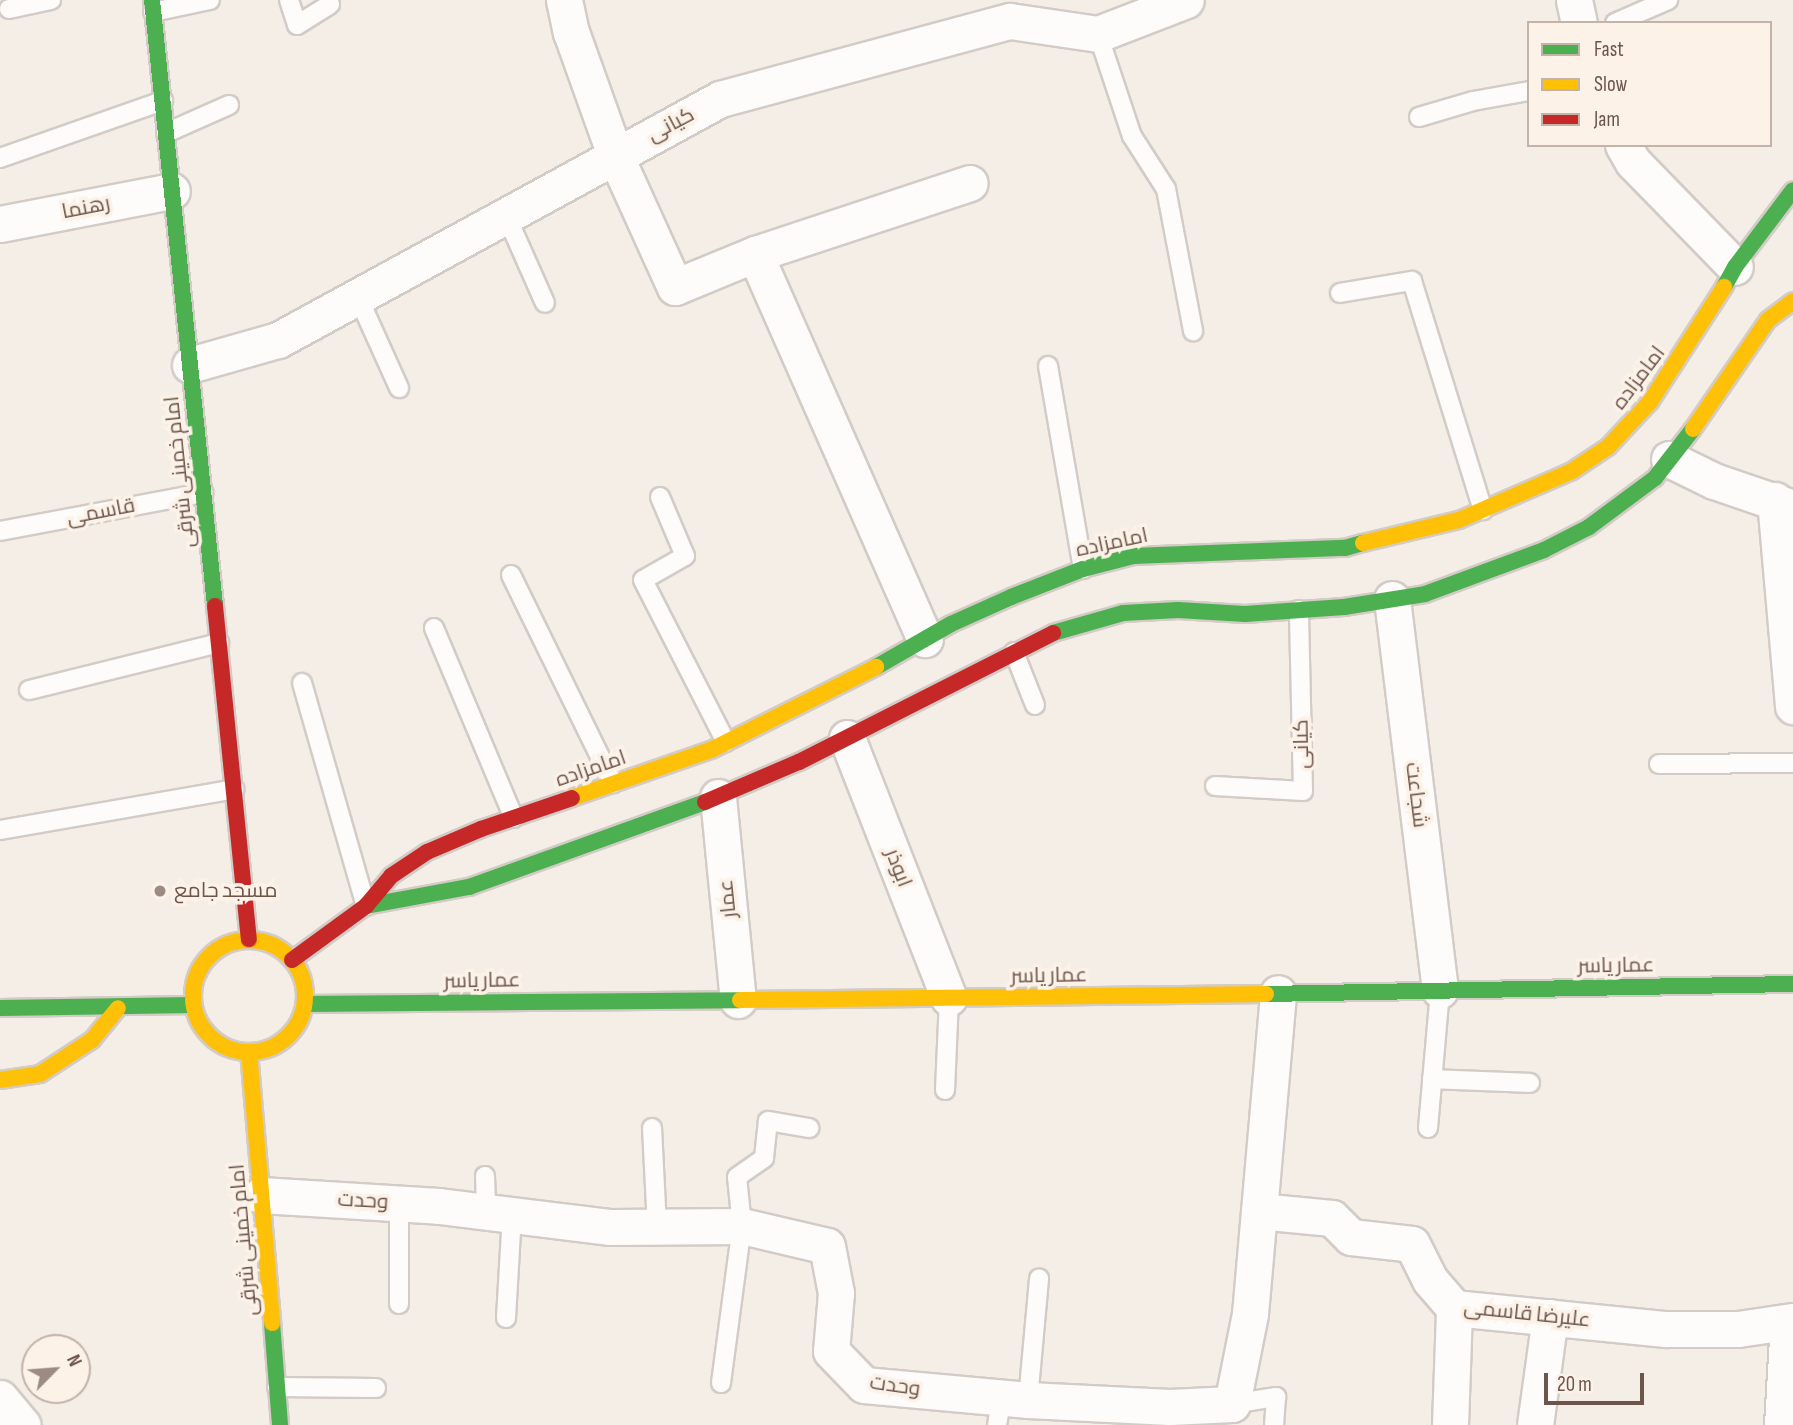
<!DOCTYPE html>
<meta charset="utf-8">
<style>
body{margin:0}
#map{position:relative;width:1793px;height:1425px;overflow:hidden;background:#f4eee7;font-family:"Sofia Sans Condensed",Cairo,sans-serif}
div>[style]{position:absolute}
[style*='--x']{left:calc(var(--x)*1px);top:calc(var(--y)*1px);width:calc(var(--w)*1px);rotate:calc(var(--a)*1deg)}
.roads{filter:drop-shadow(2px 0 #d3cbc6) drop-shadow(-2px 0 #d3cbc6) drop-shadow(0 2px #d3cbc6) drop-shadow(0 -2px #d3cbc6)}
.lane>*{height:18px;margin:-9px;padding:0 9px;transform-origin:9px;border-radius:9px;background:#fdfcfb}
.street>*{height:35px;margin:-17.5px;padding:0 17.5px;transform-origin:17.5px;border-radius:17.5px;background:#fdfcfb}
.fast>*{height:16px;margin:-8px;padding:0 8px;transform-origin:8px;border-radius:8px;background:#4caf50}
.slow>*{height:16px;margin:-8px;padding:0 8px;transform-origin:8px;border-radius:8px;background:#ffc107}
.slow>.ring{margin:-8px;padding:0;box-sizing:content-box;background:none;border:16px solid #ffc107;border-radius:50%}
.jam>*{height:16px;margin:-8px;padding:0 8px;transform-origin:8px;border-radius:8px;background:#c62828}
.dots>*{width:19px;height:19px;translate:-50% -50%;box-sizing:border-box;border:4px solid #fcf2e7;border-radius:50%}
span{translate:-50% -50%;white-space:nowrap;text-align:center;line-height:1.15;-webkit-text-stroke:7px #fcf2e7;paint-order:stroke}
.street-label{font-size:21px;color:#6d554c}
.poi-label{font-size:21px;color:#6d554c}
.left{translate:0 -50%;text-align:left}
.legend{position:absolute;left:1527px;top:21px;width:245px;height:126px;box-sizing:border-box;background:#fcf2e7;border:2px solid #c3b3a9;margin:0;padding:9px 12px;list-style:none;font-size:21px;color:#6d554c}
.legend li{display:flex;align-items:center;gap:14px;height:35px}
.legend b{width:35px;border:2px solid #c3b3a9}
.north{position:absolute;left:21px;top:1334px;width:70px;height:70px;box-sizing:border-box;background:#fcf2e7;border:2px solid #c3b3a9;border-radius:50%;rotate:65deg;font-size:19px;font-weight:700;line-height:28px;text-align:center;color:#6d554c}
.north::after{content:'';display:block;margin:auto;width:24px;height:32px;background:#9c8b82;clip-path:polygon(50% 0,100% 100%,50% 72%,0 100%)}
.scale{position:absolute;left:1544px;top:1373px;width:100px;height:32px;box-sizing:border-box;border:4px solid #6d554c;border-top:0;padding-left:9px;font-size:21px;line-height:24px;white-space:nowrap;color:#6d554c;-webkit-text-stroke:5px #fcf2e7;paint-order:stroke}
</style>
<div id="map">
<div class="roads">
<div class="lane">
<i style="--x:289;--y:0;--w:26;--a:72"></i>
<i style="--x:297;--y:25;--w:39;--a:-32"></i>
<i style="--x:9;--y:9;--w:43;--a:-12.1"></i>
<i style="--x:153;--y:12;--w:58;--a:-11.9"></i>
<i style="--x:1615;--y:23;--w:58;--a:-23.5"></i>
<i style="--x:1098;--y:34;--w:108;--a:71.6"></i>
<i style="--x:1132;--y:136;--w:63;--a:57.3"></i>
<i style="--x:1166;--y:189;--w:145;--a:79.2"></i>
<i style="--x:1419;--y:117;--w:56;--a:-16.5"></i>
<i style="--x:1473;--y:101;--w:57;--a:-10.1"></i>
<i style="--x:166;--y:133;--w:69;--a:-24"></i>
<i style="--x:0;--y:158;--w:173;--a:-19.3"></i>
<i style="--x:506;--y:215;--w:96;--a:66.1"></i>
<i style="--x:1340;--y:293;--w:73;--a:-9.5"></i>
<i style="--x:1412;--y:281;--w:240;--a:72.8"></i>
<i style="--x:358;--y:297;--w:100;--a:65.7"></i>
<i style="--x:1048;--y:366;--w:206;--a:80.2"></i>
<i style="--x:660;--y:497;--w:64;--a:67"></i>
<i style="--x:685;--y:556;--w:48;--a:150.3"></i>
<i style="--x:643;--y:580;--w:182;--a:62.9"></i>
<i style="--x:0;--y:531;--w:207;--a:-10.6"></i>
<i style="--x:511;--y:575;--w:232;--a:63.9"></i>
<i style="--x:434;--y:628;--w:206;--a:67.2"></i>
<i style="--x:1014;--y:652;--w:57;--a:68.4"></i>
<i style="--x:302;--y:683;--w:232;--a:74"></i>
<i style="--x:29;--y:690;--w:196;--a:-13.9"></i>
<i style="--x:1659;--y:764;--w:134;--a:-0.4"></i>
<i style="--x:1215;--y:786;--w:88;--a:3.3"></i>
<i style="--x:1303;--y:791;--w:181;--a:-91.3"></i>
<i style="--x:0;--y:830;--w:238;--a:-9.9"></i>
<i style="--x:1432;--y:1079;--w:98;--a:2.3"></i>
<i style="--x:945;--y:1090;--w:92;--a:-87.5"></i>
<i style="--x:652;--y:1128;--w:98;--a:87.1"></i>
<i style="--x:1428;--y:1128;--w:139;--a:-85"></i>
<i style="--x:485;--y:1176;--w:36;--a:88"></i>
<i style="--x:399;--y:1304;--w:100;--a:-90"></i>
<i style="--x:506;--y:1318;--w:103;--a:-86.7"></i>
<i style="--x:721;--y:1383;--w:158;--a:-82.4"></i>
<i style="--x:742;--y:1226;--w:49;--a:-95.8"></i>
<i style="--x:737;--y:1177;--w:33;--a:-35"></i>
<i style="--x:764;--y:1158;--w:37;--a:-84"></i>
<i style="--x:768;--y:1121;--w:42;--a:9.7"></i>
<i style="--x:277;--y:1387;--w:99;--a:0.6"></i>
<i style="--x:1028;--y:1400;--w:122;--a:-84.8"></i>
<i style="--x:1232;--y:1404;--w:45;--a:-9"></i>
<i style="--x:1276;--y:1397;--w:28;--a:94"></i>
<i style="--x:997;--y:1425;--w:27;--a:-80"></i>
</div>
<div class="street">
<i style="--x:564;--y:0;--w:33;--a:78"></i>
<i style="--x:571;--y:32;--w:131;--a:70.3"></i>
<i style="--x:615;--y:155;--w:145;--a:65.6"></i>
<i style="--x:675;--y:287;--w:87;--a:-22.4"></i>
<i style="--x:755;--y:254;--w:226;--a:-18.3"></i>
<i style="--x:1574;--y:0;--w:24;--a:78"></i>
<i style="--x:1623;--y:145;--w:20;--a:60"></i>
<i style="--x:1633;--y:162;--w:146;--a:45.8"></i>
<i style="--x:0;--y:224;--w:175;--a:-10.9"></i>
<i style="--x:755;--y:254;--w:421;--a:66.2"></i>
<i style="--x:190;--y:365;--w:91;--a:-15.9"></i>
<i style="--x:278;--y:340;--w:503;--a:-28.6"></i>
<i style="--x:720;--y:99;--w:300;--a:-15.1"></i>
<i style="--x:1010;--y:21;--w:89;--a:8.4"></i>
<i style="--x:1098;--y:34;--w:94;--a:-21.1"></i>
<i style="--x:1669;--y:459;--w:50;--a:26.1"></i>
<i style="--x:1714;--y:481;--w:83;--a:18.9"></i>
<i style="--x:1775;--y:500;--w:207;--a:85"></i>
<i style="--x:1392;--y:599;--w:394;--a:83"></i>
<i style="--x:847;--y:738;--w:279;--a:68.6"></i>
<i style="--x:718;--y:797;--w:204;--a:84.4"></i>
<i style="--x:261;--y:1195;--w:178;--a:3.5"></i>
<i style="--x:439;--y:1206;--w:173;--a:7"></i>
<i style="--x:611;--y:1227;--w:131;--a:-0.4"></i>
<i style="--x:742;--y:1226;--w:87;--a:13.2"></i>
<i style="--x:827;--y:1246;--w:48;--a:79.2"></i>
<i style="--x:836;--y:1293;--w:58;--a:94.9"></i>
<i style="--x:831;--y:1351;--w:47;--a:45.9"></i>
<i style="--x:864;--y:1385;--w:165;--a:5.2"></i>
<i style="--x:1028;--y:1400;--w:142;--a:2.8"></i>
<i style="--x:1170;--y:1407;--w:62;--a:-2.8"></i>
<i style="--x:1232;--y:1404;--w:92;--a:-78.7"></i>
<i style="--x:1250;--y:1314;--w:322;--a:-85"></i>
<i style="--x:1259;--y:1211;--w:73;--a:5.5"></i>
<i style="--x:1332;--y:1218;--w:27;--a:45"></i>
<i style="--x:1351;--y:1237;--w:61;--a:6.5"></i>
<i style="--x:1412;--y:1244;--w:40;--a:63.4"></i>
<i style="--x:1430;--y:1280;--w:37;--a:49"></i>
<i style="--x:1454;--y:1308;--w:213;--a:5.7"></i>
<i style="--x:1666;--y:1329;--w:72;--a:0"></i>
<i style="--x:1738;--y:1329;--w:56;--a:-8.3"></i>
<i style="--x:0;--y:1398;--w:35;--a:50"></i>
<i style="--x:1450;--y:1425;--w:117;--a:-88"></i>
<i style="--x:1535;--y:1425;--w:109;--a:-82.1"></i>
<i style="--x:1782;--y:1425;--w:103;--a:-86.7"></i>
</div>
<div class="fast">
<i style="--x:152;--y:0;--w:609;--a:84.06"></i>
<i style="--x:1724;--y:287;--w:23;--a:-61"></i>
<i style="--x:1735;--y:267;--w:96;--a:-53"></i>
<i style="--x:1053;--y:633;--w:73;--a:-15.9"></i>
<i style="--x:1123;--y:613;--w:55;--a:-3.1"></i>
<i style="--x:1178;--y:610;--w:67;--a:3.4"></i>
<i style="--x:1245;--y:614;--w:99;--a:-4"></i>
<i style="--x:1344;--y:607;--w:82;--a:-9.1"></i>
<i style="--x:1425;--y:594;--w:127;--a:-20.3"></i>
<i style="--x:1544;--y:550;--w:51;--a:-27.1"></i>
<i style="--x:1589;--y:527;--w:82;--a:-36.6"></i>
<i style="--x:1655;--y:478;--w:62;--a:-52.2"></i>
<i style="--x:876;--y:667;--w:86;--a:-29.8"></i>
<i style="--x:951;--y:624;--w:66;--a:-24.2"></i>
<i style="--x:1011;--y:597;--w:77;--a:-21.3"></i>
<i style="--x:1083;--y:569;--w:52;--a:-14.6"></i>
<i style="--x:1133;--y:556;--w:212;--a:-2.2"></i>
<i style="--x:1345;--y:548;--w:19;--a:-16"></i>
<i style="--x:366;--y:906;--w:105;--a:-10.5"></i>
<i style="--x:469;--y:887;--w:251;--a:-19.8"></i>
<i style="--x:1266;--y:994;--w:527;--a:-1.09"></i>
<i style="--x:305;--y:1004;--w:435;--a:-0.5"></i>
<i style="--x:0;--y:1008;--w:193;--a:-0.9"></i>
<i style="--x:272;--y:1323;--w:102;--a:85.5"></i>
</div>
<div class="slow">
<i style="--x:1693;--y:429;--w:132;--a:-55.5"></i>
<i style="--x:1768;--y:320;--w:31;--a:-37"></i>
<i style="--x:1363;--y:543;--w:99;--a:-13.5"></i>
<i style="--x:1459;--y:520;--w:123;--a:-23.4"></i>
<i style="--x:1572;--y:471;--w:43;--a:-33.7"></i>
<i style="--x:1608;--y:447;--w:62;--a:-47"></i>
<i style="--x:1650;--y:402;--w:137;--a:-57.2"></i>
<i style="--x:572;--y:798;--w:147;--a:-19.1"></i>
<i style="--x:711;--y:750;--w:185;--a:-26.7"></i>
<i class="ring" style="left:193px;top:940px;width:96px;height:96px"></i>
<i style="--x:740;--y:1000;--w:526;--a:-0.65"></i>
<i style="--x:249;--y:1052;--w:272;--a:85.1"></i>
<i style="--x:0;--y:1080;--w:40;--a:-8.5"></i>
<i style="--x:40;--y:1074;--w:62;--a:-33.2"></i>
<i style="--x:92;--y:1040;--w:41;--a:-50.9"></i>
</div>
<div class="jam">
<i style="--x:215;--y:606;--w:335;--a:84.2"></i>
<i style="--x:705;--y:802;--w:102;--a:-23.1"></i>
<i style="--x:799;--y:762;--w:285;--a:-26.9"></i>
<i style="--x:292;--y:960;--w:92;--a:-36.1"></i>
<i style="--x:366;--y:906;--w:39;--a:-50"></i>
<i style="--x:391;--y:876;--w:43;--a:-33.7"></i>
<i style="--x:427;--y:852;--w:59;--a:-23.1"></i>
<i style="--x:481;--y:829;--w:96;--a:-18.8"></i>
</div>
</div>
<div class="dots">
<i style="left:160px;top:891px;background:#9c8b82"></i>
</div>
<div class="street-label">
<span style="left:671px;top:125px;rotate:-28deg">کیانی</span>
<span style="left:86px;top:208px;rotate:-11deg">رهنما</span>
<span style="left:1639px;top:378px;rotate:-53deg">امامزاده</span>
<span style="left:180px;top:472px;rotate:-96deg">امام خمینی شرقی</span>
<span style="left:101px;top:512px;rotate:-11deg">قاسمی</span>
<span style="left:1112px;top:543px;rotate:-12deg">امامزاده</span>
<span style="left:1302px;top:744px;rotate:-91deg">کیانی</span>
<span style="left:591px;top:769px;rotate:-19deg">امامزاده</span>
<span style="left:1416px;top:795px;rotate:83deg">شجاعت</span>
<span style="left:898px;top:868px;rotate:69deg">ابوذر</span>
<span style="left:728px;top:899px;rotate:-96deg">عمار</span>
<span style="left:1616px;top:966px;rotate:-1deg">عمار یاسر</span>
<span style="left:1049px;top:976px;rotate:-1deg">عمار یاسر</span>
<span style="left:482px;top:981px;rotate:-1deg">عمار یاسر</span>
<span style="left:363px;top:1201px;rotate:3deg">وحدت</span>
<span style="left:244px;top:1240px;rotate:-95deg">امام خمینی شرقی</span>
<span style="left:1527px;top:1314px;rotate:6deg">علیرضا قاسمی</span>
<span style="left:895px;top:1386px;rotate:8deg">وحدت</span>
</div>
<div class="poi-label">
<span class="left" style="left:174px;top:891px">مسجد جامع</span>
</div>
<ul class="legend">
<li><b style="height:9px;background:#4caf50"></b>Fast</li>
<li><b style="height:9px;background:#ffc107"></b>Slow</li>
<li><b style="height:9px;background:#c62828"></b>Jam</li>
</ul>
<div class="north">N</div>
<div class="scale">20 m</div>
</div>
